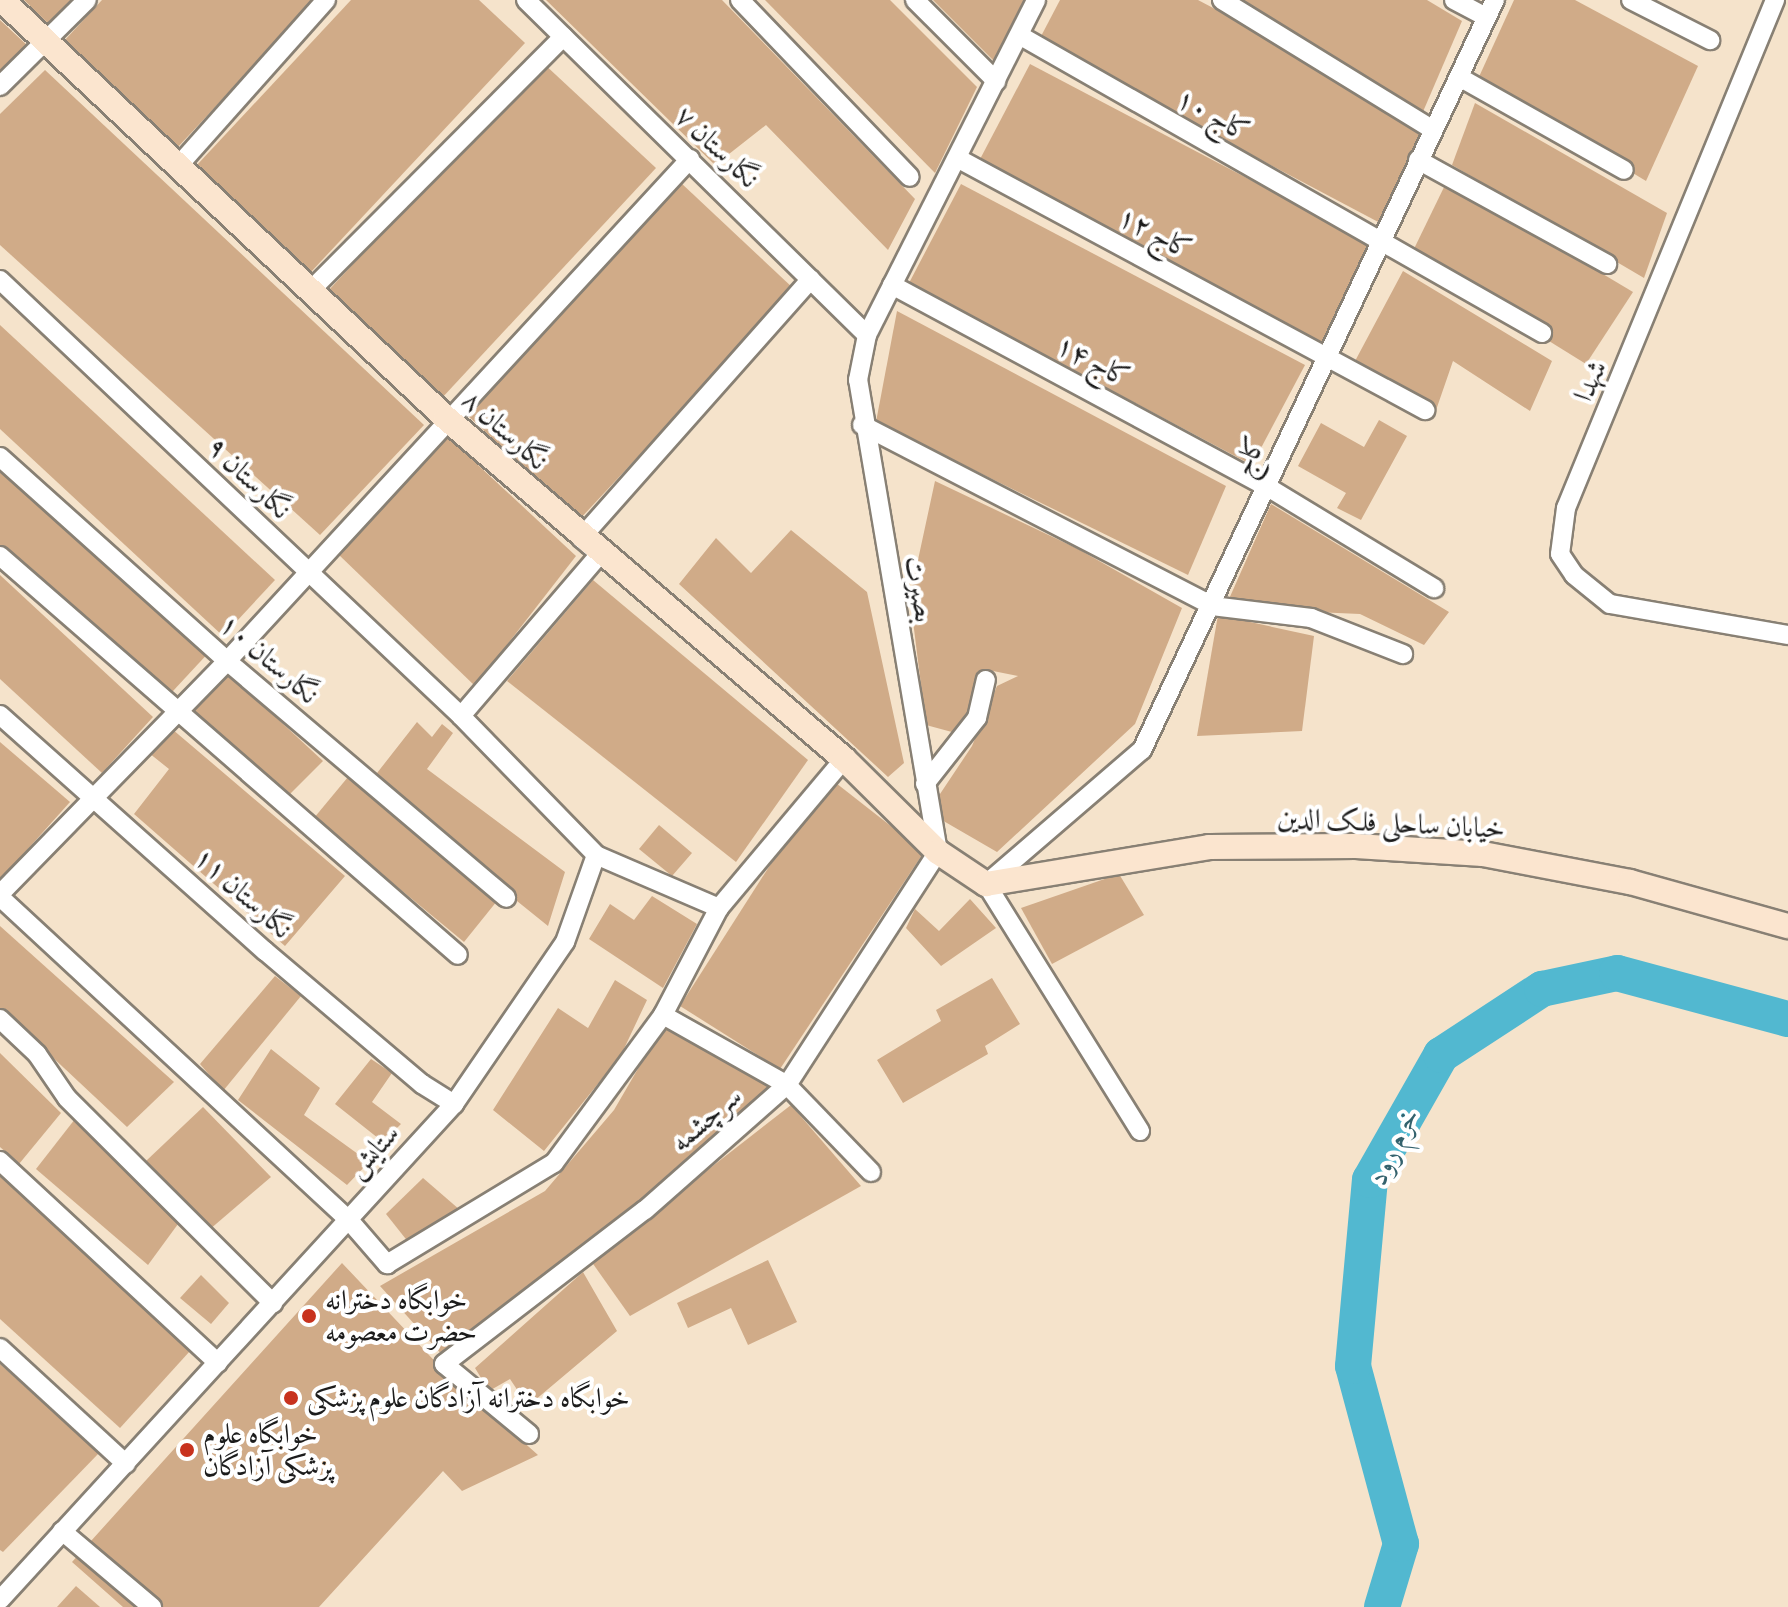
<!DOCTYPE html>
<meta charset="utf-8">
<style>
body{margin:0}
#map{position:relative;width:1788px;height:1607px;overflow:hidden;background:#f5e3cb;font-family:Alegreya,Amiri,serif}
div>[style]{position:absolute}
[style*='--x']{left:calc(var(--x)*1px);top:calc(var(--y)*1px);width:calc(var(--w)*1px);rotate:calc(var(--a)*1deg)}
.river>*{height:36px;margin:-18px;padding:0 18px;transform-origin:18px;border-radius:18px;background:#52b8d0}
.building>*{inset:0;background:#d0ab88}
.roads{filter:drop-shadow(2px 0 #888074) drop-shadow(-2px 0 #888074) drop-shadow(0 2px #888074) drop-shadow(0 -2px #888074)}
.street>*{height:18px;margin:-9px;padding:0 9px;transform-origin:9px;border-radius:9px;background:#fff}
.secondary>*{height:24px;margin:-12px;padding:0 12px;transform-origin:12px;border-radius:12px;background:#fbe5cf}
.dots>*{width:22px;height:22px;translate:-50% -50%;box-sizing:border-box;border:4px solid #fff;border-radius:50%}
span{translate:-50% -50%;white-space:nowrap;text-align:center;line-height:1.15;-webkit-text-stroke:8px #fff;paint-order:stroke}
.street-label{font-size:28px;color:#1c1c1c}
.poi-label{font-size:28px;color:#1c1c1c}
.left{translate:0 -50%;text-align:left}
.water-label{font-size:30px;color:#34626d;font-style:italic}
</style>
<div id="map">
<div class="river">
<i style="--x:1382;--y:1607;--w:66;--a:-73.2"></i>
<i style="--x:1401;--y:1544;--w:184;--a:-105.1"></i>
<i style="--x:1353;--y:1366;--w:187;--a:-84.8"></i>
<i style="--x:1370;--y:1180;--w:144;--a:-60.4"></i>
<i style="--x:1441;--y:1055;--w:121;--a:-33.2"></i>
<i style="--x:1542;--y:989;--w:77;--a:-12"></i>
<i style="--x:1617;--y:973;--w:177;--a:15.1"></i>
</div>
<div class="building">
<i style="clip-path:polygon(24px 0,87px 0,57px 32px)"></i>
<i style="clip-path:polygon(102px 0,315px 0,177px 148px,64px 41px)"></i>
<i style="clip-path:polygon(351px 0,479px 0,525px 43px,310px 273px,196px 166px)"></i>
<i style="clip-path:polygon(546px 0,722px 0,915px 199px,888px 250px,766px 125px,715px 165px)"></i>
<i style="clip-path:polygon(765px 0,890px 0,977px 87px,935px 173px)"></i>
<i style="clip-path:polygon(933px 0,1024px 0,994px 61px)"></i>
<i style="clip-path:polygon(1060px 0,1198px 0,1434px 124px,1382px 224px,1038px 42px)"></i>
<i style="clip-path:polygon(1235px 0,1427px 0,1462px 21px,1422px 114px)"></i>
<i style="clip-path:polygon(1514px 0,1575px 0,1698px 66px,1646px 181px,1478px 79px)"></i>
<i style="clip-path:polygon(0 20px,29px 47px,0 75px)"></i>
<i style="clip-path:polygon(542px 62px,656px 168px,441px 399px,327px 292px)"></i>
<i style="clip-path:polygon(1030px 64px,1374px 245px,1322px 344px,978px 163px)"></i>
<i style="clip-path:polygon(45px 70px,424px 425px,320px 535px,0 245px,0 114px)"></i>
<i style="clip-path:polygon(1475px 103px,1667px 213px,1644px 278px,1452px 165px)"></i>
<i style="clip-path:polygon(1447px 181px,1633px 292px,1586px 364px,1411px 255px)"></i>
<i style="clip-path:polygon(680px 182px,794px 289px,579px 520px,465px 413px)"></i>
<i style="clip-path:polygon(961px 184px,1305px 365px,1252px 465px,909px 283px)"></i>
<i style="clip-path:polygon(1403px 271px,1552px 361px,1530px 411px,1453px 361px,1434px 416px,1354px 363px)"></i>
<i style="clip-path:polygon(897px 311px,1226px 486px,1188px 575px,876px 422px)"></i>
<i style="clip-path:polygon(0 325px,275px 580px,223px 636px,0 429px)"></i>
<i style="clip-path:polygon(1379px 420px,1407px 436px,1361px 520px,1337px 508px,1346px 493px,1298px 466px,1321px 423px,1364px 447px)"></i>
<i style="clip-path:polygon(448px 437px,576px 556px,475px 686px,338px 554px)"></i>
<i style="clip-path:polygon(0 453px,212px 649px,160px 705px,0 557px)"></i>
<i style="clip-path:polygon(935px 481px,1078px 549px,1182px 608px,1135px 724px,997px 852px,928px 812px,972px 746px,997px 686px,1018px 676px,983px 669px,986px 680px,963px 735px,926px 725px,910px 597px)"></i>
<i style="clip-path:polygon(1271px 504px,1449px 612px,1424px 645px,1360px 614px,1225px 608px)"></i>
<i style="clip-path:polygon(791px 530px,867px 592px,904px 763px,888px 777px,679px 584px,716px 538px,751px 573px)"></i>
<i style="clip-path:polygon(0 575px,153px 717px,102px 773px,0 679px)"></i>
<i style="clip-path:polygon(593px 580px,808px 760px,736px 862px,507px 681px)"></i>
<i style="clip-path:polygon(1218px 615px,1314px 636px,1302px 731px,1197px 736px)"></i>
<i style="clip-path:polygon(227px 672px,323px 761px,285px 799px,185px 711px)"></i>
<i style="clip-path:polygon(417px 722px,432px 737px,442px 724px,453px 733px,427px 769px,565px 872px,548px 926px,370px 782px)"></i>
<i style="clip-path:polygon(172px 729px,345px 876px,285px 946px,134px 814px,169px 769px,149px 753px)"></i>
<i style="clip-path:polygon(0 742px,70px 802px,0 880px)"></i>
<i style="clip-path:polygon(827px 776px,924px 852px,780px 1069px,680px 1006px)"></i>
<i style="clip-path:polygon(348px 777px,497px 901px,464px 942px,314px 818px)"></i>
<i style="clip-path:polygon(659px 825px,692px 853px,672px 876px,639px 849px)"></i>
<i style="clip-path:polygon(1119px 874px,1144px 915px,1052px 964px,1021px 908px)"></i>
<i style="clip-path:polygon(652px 896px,697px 924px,663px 988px,589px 939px,610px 904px,634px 920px)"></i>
<i style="clip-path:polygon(970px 899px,996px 928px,941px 966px,906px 928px,915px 909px,939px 931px)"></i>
<i style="clip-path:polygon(0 926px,174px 1082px,127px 1127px,0 1008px)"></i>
<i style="clip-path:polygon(275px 976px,301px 996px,223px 1091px,200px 1064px)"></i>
<i style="clip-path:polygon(992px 978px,1020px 1024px,985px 1046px,988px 1054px,903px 1103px,877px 1060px,941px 1021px,936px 1010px)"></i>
<i style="clip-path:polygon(615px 980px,647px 1000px,621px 1055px,544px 1151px,493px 1110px,558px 1008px,588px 1028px)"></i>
<i style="clip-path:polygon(664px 1024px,771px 1085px,711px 1143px,554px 1273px,444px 1357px,380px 1286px,545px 1191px,614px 1110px)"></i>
<i style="clip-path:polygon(271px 1049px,320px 1088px,304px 1115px,369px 1162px,347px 1185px,238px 1100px)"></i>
<i style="clip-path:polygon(0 1053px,61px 1113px,19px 1164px,0 1147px)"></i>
<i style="clip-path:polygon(371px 1059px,392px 1073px,372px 1102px,401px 1124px,383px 1142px,335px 1104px)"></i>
<i style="clip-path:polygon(791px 1105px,861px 1186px,630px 1316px,591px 1261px)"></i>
<i style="clip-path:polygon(203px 1107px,271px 1177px,209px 1230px,146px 1161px)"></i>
<i style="clip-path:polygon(75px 1119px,178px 1224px,148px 1265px,36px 1169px)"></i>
<i style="clip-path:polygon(0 1171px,190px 1351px,120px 1428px,0 1319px)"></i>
<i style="clip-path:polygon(423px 1178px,460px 1210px,409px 1243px,386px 1214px)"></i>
<i style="clip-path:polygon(768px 1260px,797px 1322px,748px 1345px,731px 1308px,688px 1328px,677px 1303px)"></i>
<i style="clip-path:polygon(342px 1263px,446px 1373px,538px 1455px,462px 1491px,443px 1471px,319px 1607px,123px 1607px,72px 1562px)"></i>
<i style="clip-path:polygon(583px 1272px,617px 1331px,528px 1406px,510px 1379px,489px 1391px,475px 1368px)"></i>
<i style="clip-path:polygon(201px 1275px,229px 1303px,211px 1324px,180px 1298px)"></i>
<i style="clip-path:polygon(0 1364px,99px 1453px,3px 1552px,0 1550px)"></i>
<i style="clip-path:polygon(76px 1586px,100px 1607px,57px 1607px)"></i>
</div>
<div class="roads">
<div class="street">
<i style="--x:526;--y:0;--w:478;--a:44.5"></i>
<i style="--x:740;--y:0;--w:245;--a:46.2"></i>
<i style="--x:915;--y:0;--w:115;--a:45"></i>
<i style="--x:1222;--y:0;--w:248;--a:31.6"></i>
<i style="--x:1454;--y:0;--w:36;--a:28"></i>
<i style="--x:1631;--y:0;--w:89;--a:26.9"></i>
<i style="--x:1775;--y:0;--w:549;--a:112.36"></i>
<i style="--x:1566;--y:508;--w:46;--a:97.4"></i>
<i style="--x:1560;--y:554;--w:25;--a:56"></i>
<i style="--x:1574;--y:575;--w:46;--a:38.9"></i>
<i style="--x:1610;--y:604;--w:181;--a:9.9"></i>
<i style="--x:1019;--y:35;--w:602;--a:29.67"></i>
<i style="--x:1459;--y:77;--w:189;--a:29.4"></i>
<i style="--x:0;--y:86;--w:122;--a:-44.7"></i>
<i style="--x:957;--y:158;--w:532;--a:28.3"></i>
<i style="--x:1418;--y:160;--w:216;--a:28.8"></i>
<i style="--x:179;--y:165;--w:221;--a:-48.3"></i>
<i style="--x:0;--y:280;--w:635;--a:43.4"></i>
<i style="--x:461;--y:716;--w:194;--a:45.8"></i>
<i style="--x:596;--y:855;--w:92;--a:109.6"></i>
<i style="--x:565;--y:942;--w:196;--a:124.4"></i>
<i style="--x:454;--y:1104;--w:672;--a:132.47"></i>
<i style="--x:892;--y:285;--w:425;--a:28.3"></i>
<i style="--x:1266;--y:486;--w:197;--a:31.3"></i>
<i style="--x:312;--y:289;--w:356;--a:-45.1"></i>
<i style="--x:862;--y:425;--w:394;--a:27.3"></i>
<i style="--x:1212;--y:606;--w:100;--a:6.9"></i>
<i style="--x:1311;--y:618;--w:99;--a:21.4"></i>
<i style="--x:0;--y:457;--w:305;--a:41.9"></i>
<i style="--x:227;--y:661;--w:366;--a:40.3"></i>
<i style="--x:0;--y:556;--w:607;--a:41.06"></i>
<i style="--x:0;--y:715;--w:355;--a:41.7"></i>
<i style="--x:265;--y:951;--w:206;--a:40.3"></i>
<i style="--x:422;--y:1084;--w:38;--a:32"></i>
<i style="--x:461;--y:716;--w:213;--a:-49.4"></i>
<i style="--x:600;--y:554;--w:25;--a:-140"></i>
<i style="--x:581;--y:538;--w:346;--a:-48.4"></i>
<i style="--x:925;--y:784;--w:84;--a:-51.8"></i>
<i style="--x:977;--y:718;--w:39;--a:-77"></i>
<i style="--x:596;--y:855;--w:134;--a:23.3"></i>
<i style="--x:0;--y:894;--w:325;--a:-45.7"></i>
<i style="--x:227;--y:661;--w:683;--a:-47.31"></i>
<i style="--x:0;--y:897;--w:474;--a:42.8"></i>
<i style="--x:348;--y:1219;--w:60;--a:49.1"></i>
<i style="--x:387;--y:1264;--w:195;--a:-31.2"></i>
<i style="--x:554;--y:1163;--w:184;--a:-53.6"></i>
<i style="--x:663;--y:1015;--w:121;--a:-62.4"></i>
<i style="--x:719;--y:908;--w:194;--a:-50"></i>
<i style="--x:663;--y:1015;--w:142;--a:29.4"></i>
<i style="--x:787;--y:1085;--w:121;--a:46"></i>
<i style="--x:0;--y:1019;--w:51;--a:43.4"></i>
<i style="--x:37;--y:1054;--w:53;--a:55.7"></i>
<i style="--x:67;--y:1098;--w:291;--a:44.9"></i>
<i style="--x:1140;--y:1131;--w:291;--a:-121.9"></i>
<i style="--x:986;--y:884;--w:206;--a:-40.7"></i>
<i style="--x:1142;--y:750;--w:829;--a:-64.8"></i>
<i style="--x:0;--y:1161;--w:297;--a:42.8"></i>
<i style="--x:0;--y:1348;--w:171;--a:42.6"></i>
<i style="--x:529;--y:1434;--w:110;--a:-140.5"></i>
<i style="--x:444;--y:1364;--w:253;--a:-37.5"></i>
<i style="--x:645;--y:1210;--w:189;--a:-41.4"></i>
<i style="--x:787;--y:1085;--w:278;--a:-57.1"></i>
<i style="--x:938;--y:852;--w:479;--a:-99.6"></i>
<i style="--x:858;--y:380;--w:46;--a:-78.7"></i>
<i style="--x:867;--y:335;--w:375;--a:-63.2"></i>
<i style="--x:62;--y:1531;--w:118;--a:40.2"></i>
</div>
<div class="secondary">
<i style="--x:2;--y:0;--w:610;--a:43.27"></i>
<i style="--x:446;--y:418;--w:524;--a:40.59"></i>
<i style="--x:844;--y:759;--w:132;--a:44.7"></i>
<i style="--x:938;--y:852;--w:58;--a:33.7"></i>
<i style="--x:986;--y:884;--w:226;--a:-9.4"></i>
<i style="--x:1209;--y:847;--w:147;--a:-0.4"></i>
<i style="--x:1356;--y:846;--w:127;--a:3.6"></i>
<i style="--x:1483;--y:854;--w:150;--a:10.8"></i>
<i style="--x:1630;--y:882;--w:164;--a:15.6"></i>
</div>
</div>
<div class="dots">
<i style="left:309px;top:1316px;background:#c8321e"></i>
<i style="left:291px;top:1398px;background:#c8321e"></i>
<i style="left:187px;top:1450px;background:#c8321e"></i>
</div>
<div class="street-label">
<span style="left:1213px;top:115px;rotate:29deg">کاج ۱۰</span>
<span style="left:717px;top:147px;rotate:44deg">نگارستان ۷</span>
<span style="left:1155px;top:233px;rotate:28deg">کاج ۱۲</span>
<span style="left:1093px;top:361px;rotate:28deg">کاج ۱۴</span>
<span style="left:1590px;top:381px;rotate:-66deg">شهدا</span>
<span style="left:505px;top:430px;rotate:42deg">نگارستان ۸</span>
<span style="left:1249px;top:456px;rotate:-65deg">کاج</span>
<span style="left:249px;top:478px;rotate:44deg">نگارستان ۹</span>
<span style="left:919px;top:589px;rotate:80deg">بصیرت</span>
<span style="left:269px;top:659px;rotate:41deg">نگارستان ۱۰</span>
<span style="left:1391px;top:823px;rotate:3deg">خیابان ساحلی فلک الدین</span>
<span style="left:243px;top:893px;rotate:42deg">نگارستان ۱۱</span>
<span style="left:706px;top:1119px;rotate:-41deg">سرچشمه</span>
<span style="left:373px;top:1151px;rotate:-47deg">ستایش</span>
</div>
<div class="poi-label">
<span class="left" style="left:325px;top:1316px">خوابگاه دخترانه<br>حضرت معصومه</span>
<span class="left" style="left:307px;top:1398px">خوابگاه دخترانه آزادگان علوم پزشکی</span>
<span class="left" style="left:203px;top:1450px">خوابگاه علوم<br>پزشکی آزادگان</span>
</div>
<div class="water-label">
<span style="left:1393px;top:1146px;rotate:-64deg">خرم رود</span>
</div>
</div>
